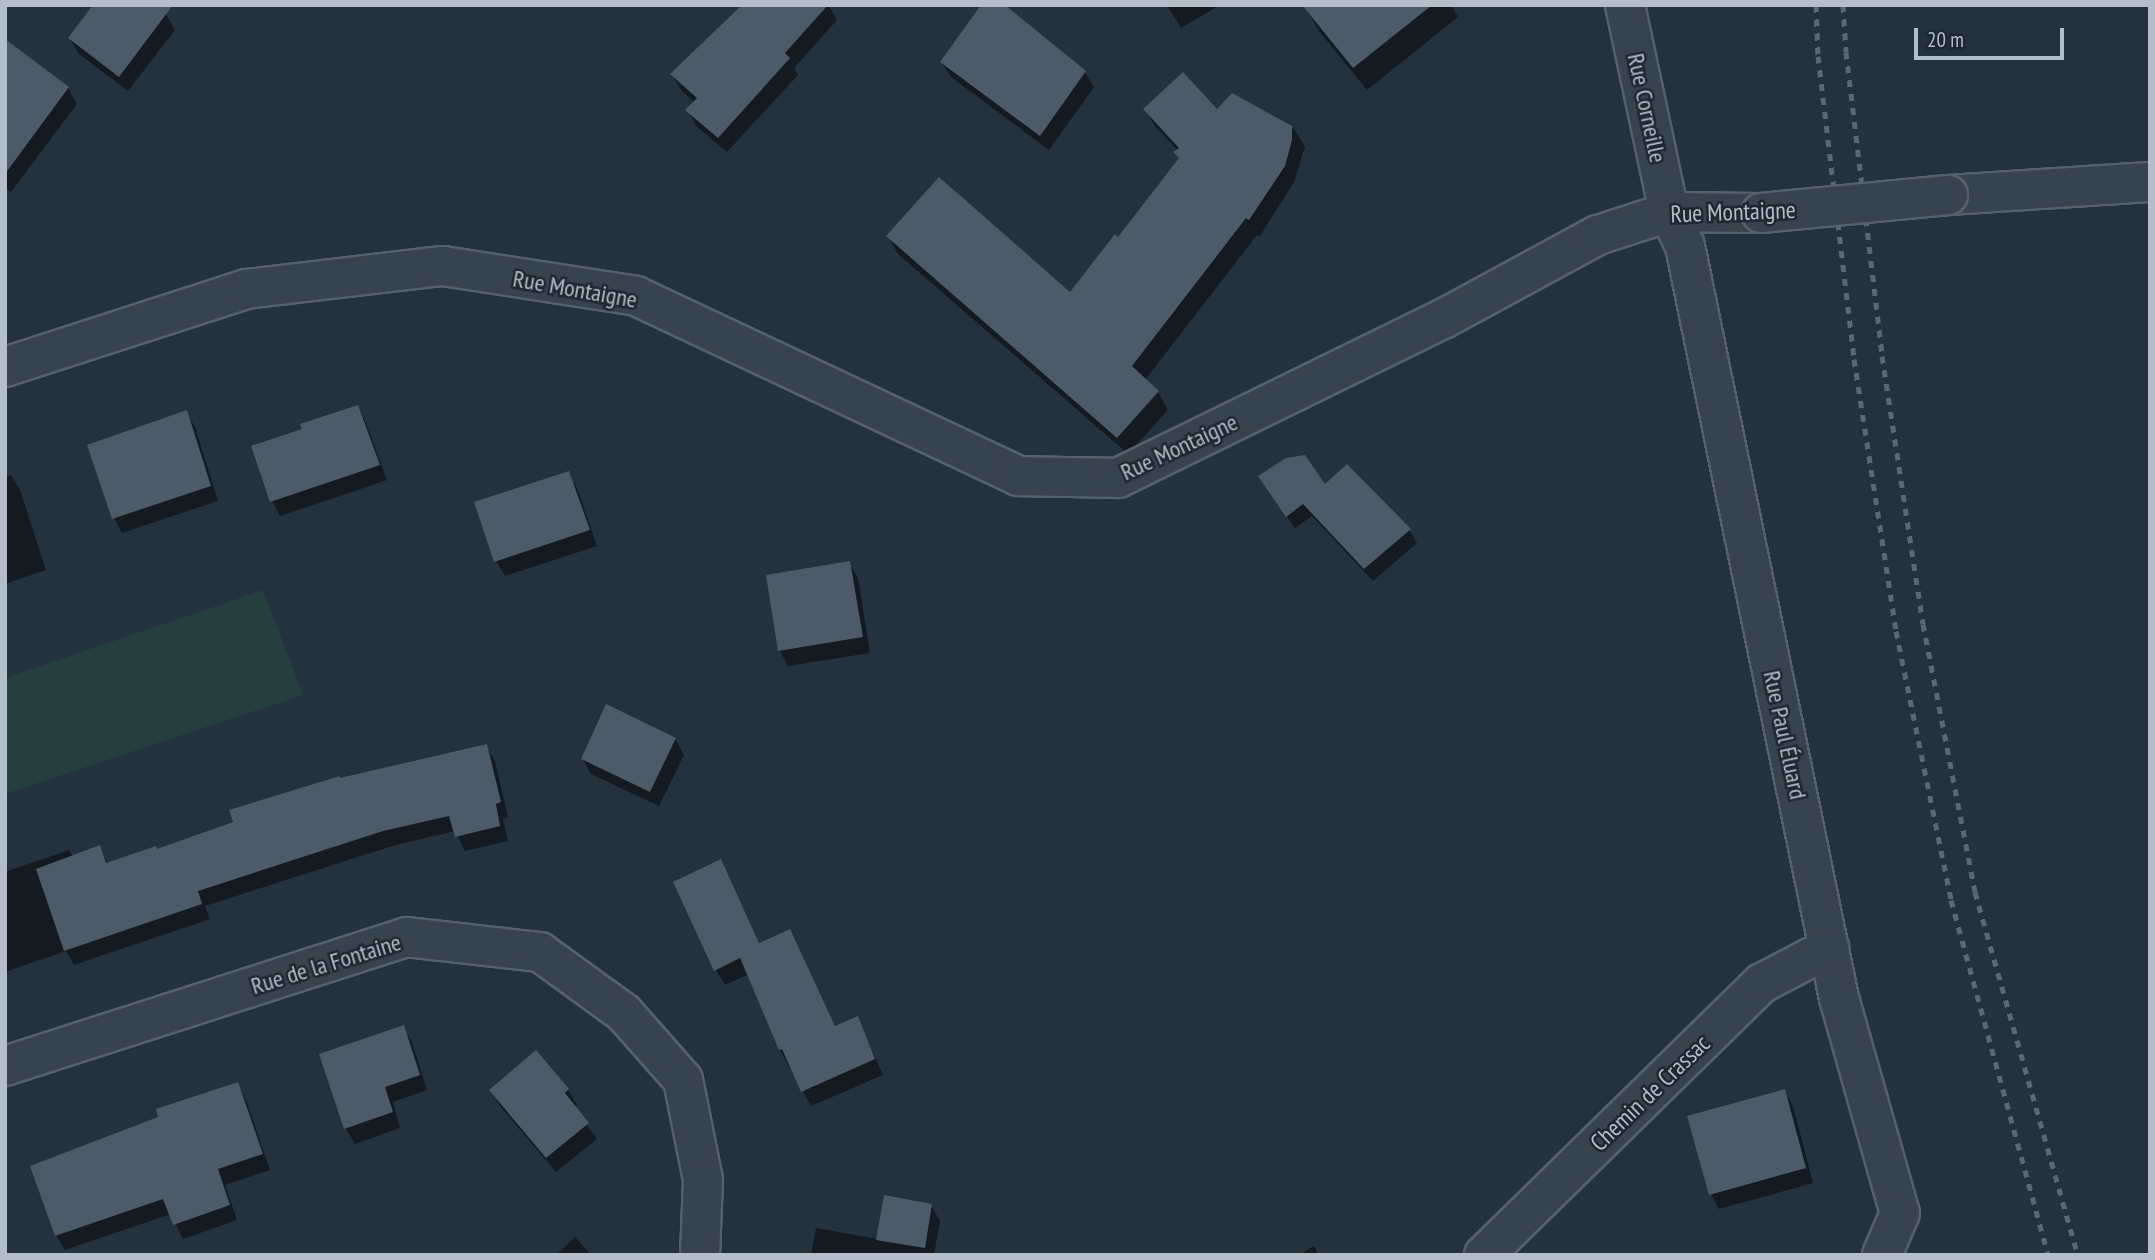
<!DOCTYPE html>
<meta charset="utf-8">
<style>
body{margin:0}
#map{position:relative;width:2155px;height:1260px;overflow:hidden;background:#24323d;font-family:"PT Sans Narrow",sans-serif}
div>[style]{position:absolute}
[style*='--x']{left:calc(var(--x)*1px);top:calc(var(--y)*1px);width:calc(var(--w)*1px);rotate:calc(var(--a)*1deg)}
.green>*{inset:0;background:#263e3d}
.shadow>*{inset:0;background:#0007}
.building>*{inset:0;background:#4d5b68}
.roads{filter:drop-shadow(2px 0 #56616b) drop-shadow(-2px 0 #56616b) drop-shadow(0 2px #56616b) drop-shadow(0 -2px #56616b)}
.minor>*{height:38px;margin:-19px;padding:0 19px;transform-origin:19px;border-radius:19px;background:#37434d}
.rail>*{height:5px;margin-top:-2.5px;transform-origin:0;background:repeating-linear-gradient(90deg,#596874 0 7px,transparent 0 14px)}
.bridges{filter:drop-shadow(2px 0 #56616b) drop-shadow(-2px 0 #56616b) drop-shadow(0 2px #56616b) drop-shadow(0 -2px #56616b)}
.minor-bridge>*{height:38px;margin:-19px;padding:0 19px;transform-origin:19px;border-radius:19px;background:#37434d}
span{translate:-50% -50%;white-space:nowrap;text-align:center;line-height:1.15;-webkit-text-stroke:5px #1d2832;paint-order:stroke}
.street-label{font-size:24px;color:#b3bec8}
.frame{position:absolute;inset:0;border:7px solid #b3bec8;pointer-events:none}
.scale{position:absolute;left:1914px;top:28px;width:150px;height:32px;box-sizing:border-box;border:4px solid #b3bec8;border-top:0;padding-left:9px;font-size:21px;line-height:24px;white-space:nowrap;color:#b3bec8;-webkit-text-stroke:5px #1d2832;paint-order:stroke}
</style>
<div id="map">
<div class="green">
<i style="clip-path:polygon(263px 590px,303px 695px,5px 794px,5px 678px)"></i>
</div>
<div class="shadow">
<i style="clip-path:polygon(760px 5px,828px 5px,837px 20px,794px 68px,798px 75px,727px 152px,696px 126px,688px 110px,695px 103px,681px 90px,672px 74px)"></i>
<i style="clip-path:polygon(1167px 5px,1220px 5px,1181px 28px)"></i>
<i style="clip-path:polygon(1309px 5px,1451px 5px,1458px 17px,1367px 90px,1319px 31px,1306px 9px)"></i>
<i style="clip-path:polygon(166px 14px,175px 30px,128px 91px,79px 54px,70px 38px)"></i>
<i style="clip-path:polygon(942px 62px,1085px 72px,1094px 87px,1049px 150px,951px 77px)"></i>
<i style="clip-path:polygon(5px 64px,68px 88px,77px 104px,11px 192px,5px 188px)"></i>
<i style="clip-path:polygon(1232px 95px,1294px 129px,1305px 147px,1294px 182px,1260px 236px,1257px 235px,1145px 380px,1158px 392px,1168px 410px,1128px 454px,898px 254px,888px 236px,1070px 294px,1118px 239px,1180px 160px,1176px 153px,1178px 151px,1155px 126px,1145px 109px,1217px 112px)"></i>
<i style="clip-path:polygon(358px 407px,366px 423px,387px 480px,280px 516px,272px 501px,304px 430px)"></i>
<i style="clip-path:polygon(186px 412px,195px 427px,218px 501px,122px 533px,114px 518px,89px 446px)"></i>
<i style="clip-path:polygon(568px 473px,577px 488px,597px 546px,505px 576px,496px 561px)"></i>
<i style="clip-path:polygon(11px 475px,20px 490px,46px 570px,5px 584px,5px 477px)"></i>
<i style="clip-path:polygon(1325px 487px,1409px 530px,1417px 543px,1373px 581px,1312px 516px,1295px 528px,1268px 490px)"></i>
<i style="clip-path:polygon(849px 563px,858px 578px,870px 653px,788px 666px,779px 650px)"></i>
<i style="clip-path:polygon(675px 739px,684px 755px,659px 806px,591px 774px,583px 759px)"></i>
<i style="clip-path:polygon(486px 746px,495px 761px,508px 817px,503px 819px,508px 841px,465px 851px,455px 831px,392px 846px,205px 906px,210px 919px,74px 965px,66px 951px,5px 972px,5px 872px,69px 850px,73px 857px,99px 847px,108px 864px,157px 851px,340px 780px)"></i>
<i style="clip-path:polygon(729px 877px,760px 945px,790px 931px,836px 1028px,857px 1018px,883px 1075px,811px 1106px,780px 1050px,749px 974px,725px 985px,716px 970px)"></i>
<i style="clip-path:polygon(403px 1027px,412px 1042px,427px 1090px,393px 1102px,400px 1128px,355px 1144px,346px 1129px,321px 1055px)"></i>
<i style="clip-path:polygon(536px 1052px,568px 1090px,577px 1105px,574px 1108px,597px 1139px,556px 1172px,500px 1106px,491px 1090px)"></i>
<i style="clip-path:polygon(237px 1084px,246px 1100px,270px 1170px,225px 1185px,237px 1220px,183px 1239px,171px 1214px,65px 1250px,56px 1235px,160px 1118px)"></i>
<i style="clip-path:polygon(1784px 1091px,1793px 1106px,1813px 1183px,1719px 1209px,1711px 1194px)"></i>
<i style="clip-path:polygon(931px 1205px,940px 1221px,934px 1255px,811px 1255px,816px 1228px,878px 1239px)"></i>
<i style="clip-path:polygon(575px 1237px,591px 1255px,556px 1255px)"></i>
<i style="clip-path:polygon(1314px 1246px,1319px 1255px,1299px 1255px)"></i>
</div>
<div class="building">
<i style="clip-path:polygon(93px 5px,173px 5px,119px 77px,68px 38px)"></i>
<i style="clip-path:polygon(742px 5px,828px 5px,785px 53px,790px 58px,718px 138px,685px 110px,697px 98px,670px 74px)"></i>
<i style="clip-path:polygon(981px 5px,1005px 5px,1086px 71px,1040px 136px,940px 62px)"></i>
<i style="clip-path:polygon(1302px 5px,1432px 5px,1353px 68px)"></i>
<i style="clip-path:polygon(5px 39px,69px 87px,5px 174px)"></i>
<i style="clip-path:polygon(1183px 72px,1217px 109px,1232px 93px,1292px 126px,1292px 140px,1285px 166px,1249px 220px,1246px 218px,1132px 366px,1159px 391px,1117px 438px,886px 236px,939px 177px,1070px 292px,1115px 234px,1118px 237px,1179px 158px,1173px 152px,1179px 148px,1143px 109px)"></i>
<i style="clip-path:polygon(358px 405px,380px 465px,270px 502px,251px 446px,302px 429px,300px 424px)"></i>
<i style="clip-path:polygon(187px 410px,211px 486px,112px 519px,87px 445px)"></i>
<i style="clip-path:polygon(1305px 455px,1325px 484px,1347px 464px,1411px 529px,1364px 569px,1303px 504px,1286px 517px,1258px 476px,1286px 458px)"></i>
<i style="clip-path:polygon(569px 471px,590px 530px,494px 562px,474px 502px)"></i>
<i style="clip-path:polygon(850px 561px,863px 637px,778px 651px,766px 575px)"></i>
<i style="clip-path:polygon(606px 704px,676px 738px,650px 792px,581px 759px)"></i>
<i style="clip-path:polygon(487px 744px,501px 802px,496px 804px,500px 826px,455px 837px,449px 816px,383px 831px,198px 891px,202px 904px,64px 951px,36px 869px,100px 845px,106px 863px,156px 846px,157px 849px,233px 822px,229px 810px,340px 776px,340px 778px)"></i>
<i style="clip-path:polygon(721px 859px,759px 943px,790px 929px,835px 1026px,858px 1016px,875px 1059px,801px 1092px,782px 1049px,779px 1050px,740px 958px,714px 971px,673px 882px)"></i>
<i style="clip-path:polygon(404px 1025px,420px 1075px,385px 1087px,393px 1112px,344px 1129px,319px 1054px)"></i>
<i style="clip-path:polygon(536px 1050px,569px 1089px,565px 1093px,589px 1123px,546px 1158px,489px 1090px)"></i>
<i style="clip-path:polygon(238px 1082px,263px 1154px,218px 1169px,230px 1205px,173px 1225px,163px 1199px,55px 1236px,30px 1166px,158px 1117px,156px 1109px)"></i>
<i style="clip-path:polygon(1785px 1089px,1806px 1168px,1709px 1195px,1687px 1116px)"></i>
<i style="clip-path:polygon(884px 1195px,932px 1204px,925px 1248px,876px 1240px)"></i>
</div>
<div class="roads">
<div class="minor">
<i style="--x:1625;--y:5;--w:212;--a:78"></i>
<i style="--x:1669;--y:212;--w:38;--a:65"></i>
<i style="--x:1685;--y:246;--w:768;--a:78.43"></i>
<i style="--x:1839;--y:998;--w:223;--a:74.2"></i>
<i style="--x:1900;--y:1213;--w:46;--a:113.2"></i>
<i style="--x:1948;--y:195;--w:202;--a:-3.7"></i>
<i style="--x:5;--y:367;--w:253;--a:-17.9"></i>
<i style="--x:246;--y:289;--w:198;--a:-6.7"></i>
<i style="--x:443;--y:266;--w:195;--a:8.8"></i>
<i style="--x:636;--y:296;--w:422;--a:25.2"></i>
<i style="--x:1018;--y:476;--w:100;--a:1.1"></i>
<i style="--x:1118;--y:478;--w:362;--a:-26.1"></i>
<i style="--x:1443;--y:319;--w:176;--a:-28.5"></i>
<i style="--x:1598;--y:235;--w:75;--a:-17.9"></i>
<i style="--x:1669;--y:212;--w:92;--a:0.6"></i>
<i style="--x:5;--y:1066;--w:421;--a:-17.8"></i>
<i style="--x:406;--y:937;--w:135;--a:6.4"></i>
<i style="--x:540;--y:952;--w:104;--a:36"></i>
<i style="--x:624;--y:1013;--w:89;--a:48.6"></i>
<i style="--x:683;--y:1080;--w:102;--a:78.7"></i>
<i style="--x:703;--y:1180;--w:75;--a:92.3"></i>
<i style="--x:1484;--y:1255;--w:389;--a:-44.4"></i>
<i style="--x:1762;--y:983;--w:76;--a:-27.6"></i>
</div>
</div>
<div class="rail">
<i style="--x:1816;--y:5;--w:51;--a:87.8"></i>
<i style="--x:1818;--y:56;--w:305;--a:83.2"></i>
<i style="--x:1854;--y:359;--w:275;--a:81.2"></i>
<i style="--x:1896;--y:631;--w:275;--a:78.4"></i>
<i style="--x:1951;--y:900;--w:368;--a:74.7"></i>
<i style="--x:1843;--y:5;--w:47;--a:86.3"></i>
<i style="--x:1846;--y:52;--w:306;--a:83.2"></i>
<i style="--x:1882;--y:356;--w:271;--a:81.3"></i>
<i style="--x:1923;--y:624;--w:273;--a:79"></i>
<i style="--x:1975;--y:892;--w:377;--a:74.2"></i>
</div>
<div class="bridges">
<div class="minor-bridge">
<i style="--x:1761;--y:213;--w:188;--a:-5.5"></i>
</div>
</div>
<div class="street-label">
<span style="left:1647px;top:108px;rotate:78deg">Rue Corneille</span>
<span style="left:1733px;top:212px;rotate:-2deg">Rue Montaigne</span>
<span style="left:575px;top:289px;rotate:10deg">Rue Montaigne</span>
<span style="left:1179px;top:447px;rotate:-25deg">Rue Montaigne</span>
<span style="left:1785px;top:735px;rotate:78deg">Rue Paul Éluard</span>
<span style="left:326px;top:964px;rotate:-17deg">Rue de la Fontaine</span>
<span style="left:1650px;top:1093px;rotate:-44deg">Chemin de Crassac</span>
</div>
<div class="frame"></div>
<div class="scale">20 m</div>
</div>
